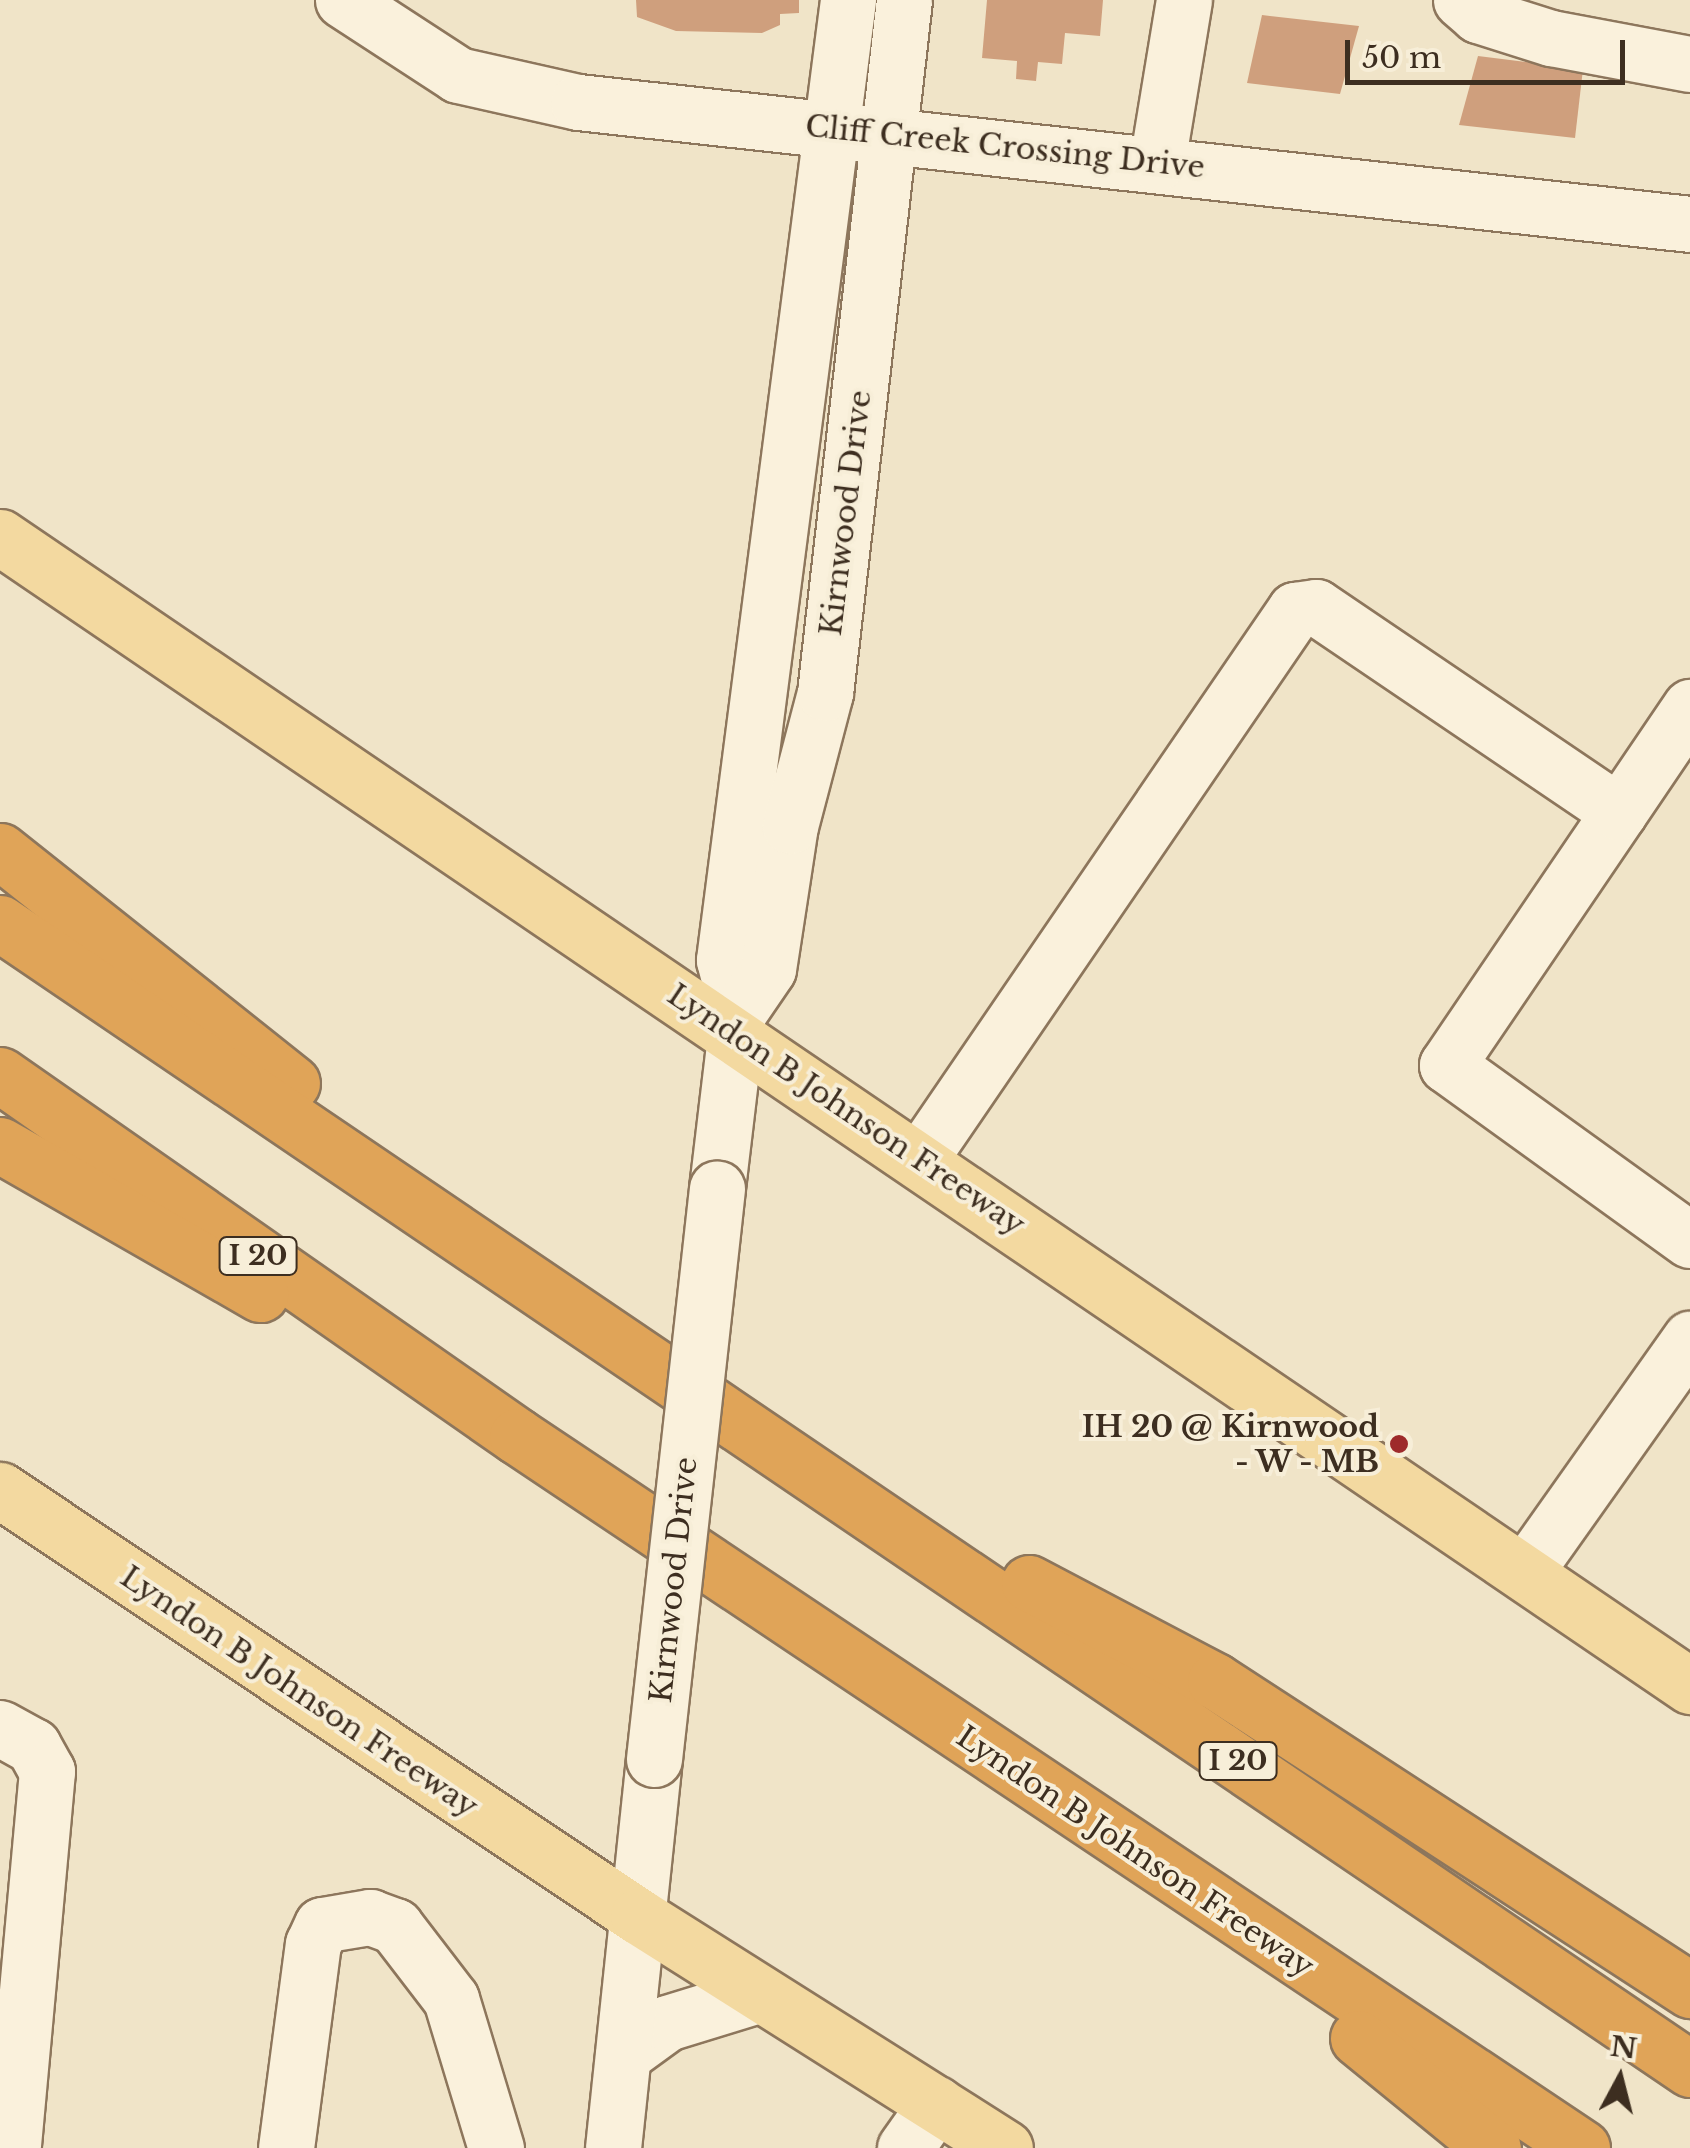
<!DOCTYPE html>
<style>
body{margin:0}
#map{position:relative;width:1690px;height:2148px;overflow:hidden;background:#f0e4c8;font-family:"Libre Baskerville",serif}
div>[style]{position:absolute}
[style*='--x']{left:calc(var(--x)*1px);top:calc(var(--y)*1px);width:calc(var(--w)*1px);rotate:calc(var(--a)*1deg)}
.building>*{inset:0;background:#cf9f7d}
.roads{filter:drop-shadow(2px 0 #8d765c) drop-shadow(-2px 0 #8d765c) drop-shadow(0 2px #8d765c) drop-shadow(0 -2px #8d765c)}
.minor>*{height:55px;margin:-27.5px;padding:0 27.5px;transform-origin:27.5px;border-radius:27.5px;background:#faf1dc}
.major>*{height:55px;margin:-27.5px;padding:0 27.5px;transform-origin:27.5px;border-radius:27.5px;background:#f3d9a0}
.highway>*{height:55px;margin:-27.5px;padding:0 27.5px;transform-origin:27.5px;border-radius:27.5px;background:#e0a458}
.bridges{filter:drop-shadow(2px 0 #8d765c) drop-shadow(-2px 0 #8d765c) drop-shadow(0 2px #8d765c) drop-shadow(0 -2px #8d765c)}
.minor-bridge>*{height:55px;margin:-27.5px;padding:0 27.5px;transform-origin:27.5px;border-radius:27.5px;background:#faf1dc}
.dots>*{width:28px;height:28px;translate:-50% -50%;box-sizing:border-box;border:5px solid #f7eed8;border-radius:50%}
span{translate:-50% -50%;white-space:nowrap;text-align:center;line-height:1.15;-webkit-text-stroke:8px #f7eed8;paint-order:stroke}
.shield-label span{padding:2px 8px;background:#f7eed8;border:2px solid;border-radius:8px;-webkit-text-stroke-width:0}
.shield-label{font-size:28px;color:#3d2e20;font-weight:700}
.street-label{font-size:30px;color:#3d2e20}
.poi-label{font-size:30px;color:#3d2e20;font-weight:700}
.right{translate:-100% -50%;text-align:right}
.north{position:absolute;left:1570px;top:2028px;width:100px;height:100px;-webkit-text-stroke:8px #f7eed8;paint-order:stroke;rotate:7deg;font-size:28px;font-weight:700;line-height:40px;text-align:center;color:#3d2e20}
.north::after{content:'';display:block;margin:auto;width:35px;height:45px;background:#3d2e20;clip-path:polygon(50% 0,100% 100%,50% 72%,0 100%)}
.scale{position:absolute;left:1345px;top:40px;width:280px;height:45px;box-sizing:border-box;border:5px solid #3d2e20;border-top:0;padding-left:12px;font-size:30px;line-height:35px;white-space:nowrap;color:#3d2e20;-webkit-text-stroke:8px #f7eed8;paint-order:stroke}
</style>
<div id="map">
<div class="building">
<i style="clip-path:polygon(636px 0,799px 0,799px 13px,780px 14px,780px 25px,762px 33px,676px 31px,637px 17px)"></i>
<i style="clip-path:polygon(987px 0,1103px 0,1100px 36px,1065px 33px,1062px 64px,1038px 62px,1036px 81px,1016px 79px,1017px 61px,982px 58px)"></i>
<i style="clip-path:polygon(1262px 15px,1359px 26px,1340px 94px,1247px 83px)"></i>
<i style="clip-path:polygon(1478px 56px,1583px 69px,1575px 138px,1459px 125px)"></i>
</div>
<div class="roads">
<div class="minor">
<i style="--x:343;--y:0;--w:137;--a:33.1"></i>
<i style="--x:458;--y:75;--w:123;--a:12.7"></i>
<i style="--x:578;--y:102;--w:1119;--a:6.26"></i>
<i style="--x:1461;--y:0;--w:23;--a:41"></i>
<i style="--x:1478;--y:15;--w:77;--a:17.5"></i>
<i style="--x:1551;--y:38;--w:141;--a:10.6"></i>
<i style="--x:1157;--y:163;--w:165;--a:-80.6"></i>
<i style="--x:1619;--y:812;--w:306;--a:124.2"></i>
<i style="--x:1447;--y:1065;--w:299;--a:35.8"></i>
<i style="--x:738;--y:1013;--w:55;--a:-104.8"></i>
<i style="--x:724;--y:960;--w:968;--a:-82.64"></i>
<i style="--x:921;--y:1157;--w:663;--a:-55.64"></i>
<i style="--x:1295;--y:610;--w:21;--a:-8"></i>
<i style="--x:1316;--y:607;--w:366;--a:34.1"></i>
<i style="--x:1619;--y:812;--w:127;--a:-55.9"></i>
<i style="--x:717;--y:1188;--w:176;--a:-83.2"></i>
<i style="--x:738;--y:1013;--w:53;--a:-55.7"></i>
<i style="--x:768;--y:969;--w:145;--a:-81.3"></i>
<i style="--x:790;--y:826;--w:138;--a:-75.3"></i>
<i style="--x:825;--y:693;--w:697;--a:-83.5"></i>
<i style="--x:1525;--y:1572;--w:286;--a:-54.7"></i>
<i style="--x:0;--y:1728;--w:38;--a:29"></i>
<i style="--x:33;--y:1746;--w:29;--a:61"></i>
<i style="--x:47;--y:1771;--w:379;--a:95.2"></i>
<i style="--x:623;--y:2055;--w:54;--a:-36"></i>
<i style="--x:667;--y:2023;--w:98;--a:-17.1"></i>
<i style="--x:286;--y:2148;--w:206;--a:-82.5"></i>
<i style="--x:313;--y:1944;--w:21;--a:-65"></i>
<i style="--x:322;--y:1925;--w:49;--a:-9.5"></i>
<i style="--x:370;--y:1917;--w:27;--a:20"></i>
<i style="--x:395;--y:1926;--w:92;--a:52.5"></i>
<i style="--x:451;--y:1999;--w:156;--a:73.2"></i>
<i style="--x:613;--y:2148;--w:391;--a:-84"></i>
<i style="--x:905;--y:2148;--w:54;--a:-54.8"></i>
</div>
<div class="major">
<i style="--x:0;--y:537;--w:2044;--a:34.21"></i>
<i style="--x:0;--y:1490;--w:767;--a:33.73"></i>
<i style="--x:638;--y:1916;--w:434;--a:32.3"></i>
</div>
<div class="highway">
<i style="--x:0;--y:851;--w:373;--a:38.5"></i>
<i style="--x:0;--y:923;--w:2042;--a:34.14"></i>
<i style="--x:0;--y:1075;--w:631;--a:34.93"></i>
<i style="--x:517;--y:1436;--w:1281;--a:33.76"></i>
<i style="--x:0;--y:1145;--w:300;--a:29.8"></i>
<i style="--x:1029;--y:1583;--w:210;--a:27.8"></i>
<i style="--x:1215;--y:1681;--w:567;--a:33.05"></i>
<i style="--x:1358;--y:2038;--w:174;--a:39.2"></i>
</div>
</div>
<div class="bridges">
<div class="minor-bridge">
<i style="--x:654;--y:1759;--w:574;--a:-83.7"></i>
</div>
</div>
<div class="dots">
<i style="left:1399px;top:1444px;background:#9e2a2b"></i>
</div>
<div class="shield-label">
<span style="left:258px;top:1256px">I 20</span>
<span style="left:1238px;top:1761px">I 20</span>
</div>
<div class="street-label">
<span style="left:1005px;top:147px;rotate:6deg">Cliff Creek Crossing Drive</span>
<span style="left:846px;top:513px;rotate:-83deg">Kirnwood Drive</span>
<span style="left:846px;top:1110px;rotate:34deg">Lyndon B Johnson Freeway</span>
<span style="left:674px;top:1580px;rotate:-84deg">Kirnwood Drive</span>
<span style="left:299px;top:1692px;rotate:34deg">Lyndon B Johnson Freeway</span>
<span style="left:1135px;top:1852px;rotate:34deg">Lyndon B Johnson Freeway</span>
</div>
<div class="poi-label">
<span class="right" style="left:1379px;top:1444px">IH 20 @ Kirnwood<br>- W - MB</span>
</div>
<div class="north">N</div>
<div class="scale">50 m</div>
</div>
